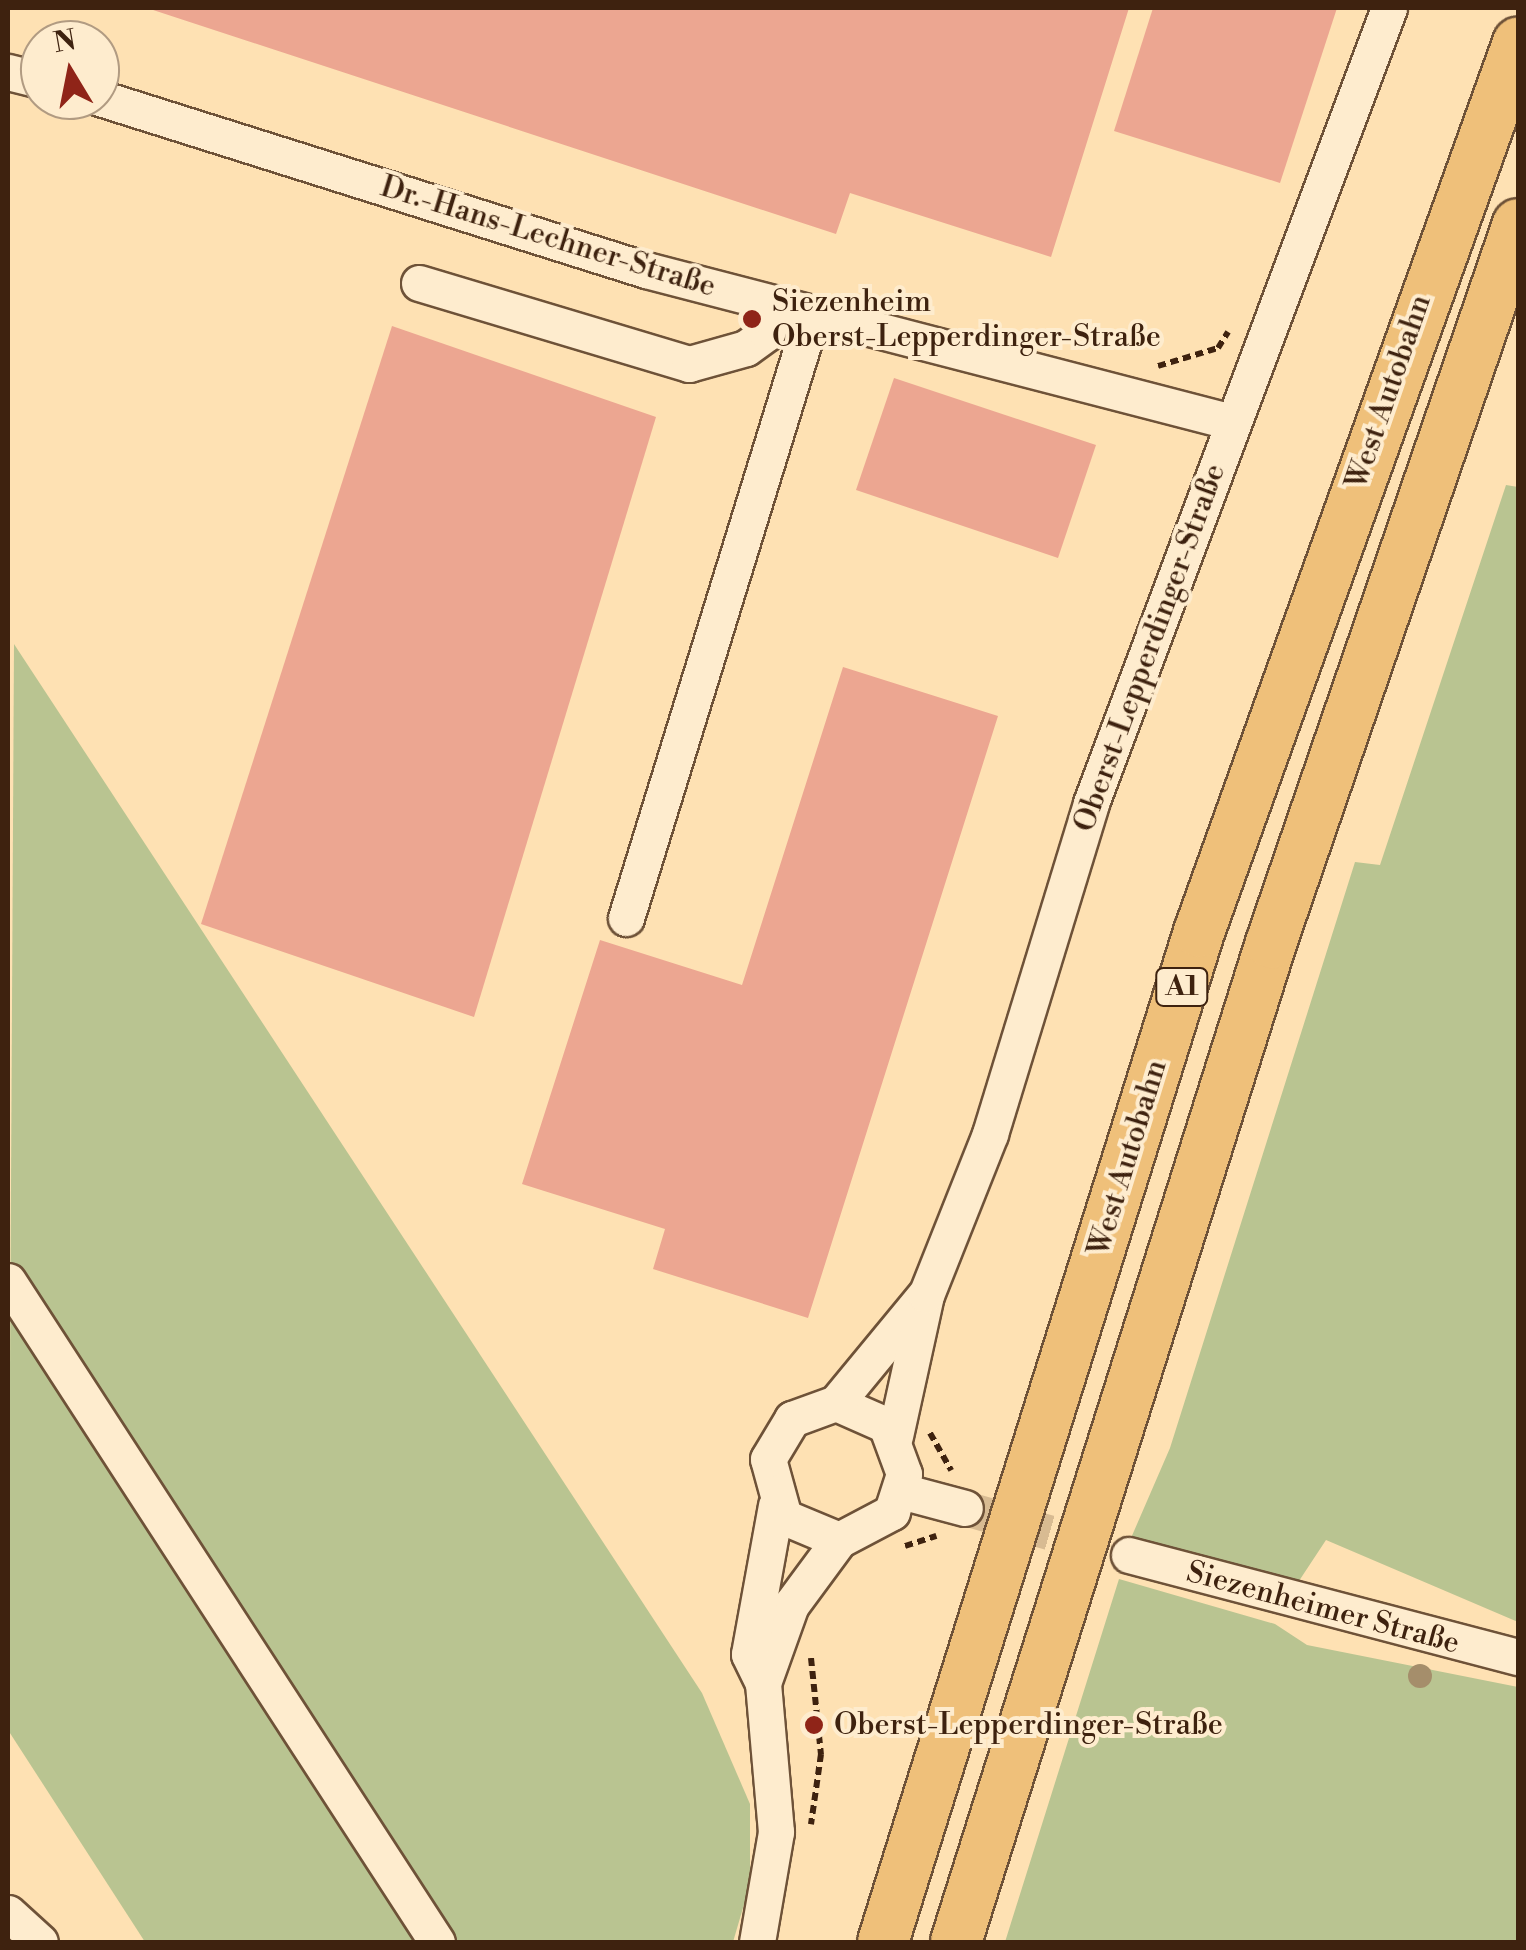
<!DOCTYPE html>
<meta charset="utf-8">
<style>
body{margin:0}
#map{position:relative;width:1526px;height:1950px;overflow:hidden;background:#fee1b3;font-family:"Libre Bodoni",serif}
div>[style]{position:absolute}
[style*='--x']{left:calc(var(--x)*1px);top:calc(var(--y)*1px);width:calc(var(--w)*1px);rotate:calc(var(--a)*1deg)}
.green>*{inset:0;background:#b9c491}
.building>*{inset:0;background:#eca691}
.minor-tunnel>*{height:35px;margin-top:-17.5px;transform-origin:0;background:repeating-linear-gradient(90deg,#d8bb92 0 35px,transparent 0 53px)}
.path>*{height:6px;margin-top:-3px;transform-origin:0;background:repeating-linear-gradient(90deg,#3e220f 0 8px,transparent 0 13px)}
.roads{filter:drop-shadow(2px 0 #6e5238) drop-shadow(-2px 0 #6e5238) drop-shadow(0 2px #6e5238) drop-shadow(0 -2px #6e5238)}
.minor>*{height:35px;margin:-17.5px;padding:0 17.5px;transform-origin:17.5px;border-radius:17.5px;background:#feecce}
.highway>*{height:50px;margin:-25px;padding:0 25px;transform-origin:25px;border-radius:25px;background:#efc07a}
.trees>*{width:24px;height:24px;margin:-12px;border-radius:50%;background:#a58e6b}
.dots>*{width:28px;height:28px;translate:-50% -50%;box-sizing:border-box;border:5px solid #feecce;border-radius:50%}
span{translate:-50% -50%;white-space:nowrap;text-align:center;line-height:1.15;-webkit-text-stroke:8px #feecce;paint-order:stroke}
.shield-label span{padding:2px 8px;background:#feecce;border:2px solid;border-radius:8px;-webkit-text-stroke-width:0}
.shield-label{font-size:28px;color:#3e220f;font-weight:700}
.street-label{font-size:30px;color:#3e220f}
.poi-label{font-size:30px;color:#3e220f}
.left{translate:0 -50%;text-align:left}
.frame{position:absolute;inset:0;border:10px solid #3e220f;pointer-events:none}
.north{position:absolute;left:20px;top:20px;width:100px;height:100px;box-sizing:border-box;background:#feecce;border:2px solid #b19b82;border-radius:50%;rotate:350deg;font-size:28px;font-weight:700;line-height:40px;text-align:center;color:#3e220f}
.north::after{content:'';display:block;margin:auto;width:35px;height:45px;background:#8f2418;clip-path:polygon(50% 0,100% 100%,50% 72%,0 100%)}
</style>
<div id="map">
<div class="green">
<i style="clip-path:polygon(1506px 485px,1518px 487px,1518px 1622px,1326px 1540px,1295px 1587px,1131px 1538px,1170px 1448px,1355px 862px,1380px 865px)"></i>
<i style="clip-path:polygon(14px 644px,702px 1693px,750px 1804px,750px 1884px,733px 1942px,145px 1942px,8px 1730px)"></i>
<i style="clip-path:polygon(1119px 1579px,1275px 1624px,1307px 1645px,1518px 1687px,1518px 1942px,1005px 1942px)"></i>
</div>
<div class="building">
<i style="clip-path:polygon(147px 8px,1129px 8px,1051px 257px,850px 193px,836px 234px)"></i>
<i style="clip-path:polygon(1153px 8px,1337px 8px,1280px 183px,1114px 131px)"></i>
<i style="clip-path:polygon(392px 326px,656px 417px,474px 1017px,201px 924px)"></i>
<i style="clip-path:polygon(894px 378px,1096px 445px,1058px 558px,856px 490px)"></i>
<i style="clip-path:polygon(843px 667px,998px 716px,808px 1318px,653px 1269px,665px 1229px,522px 1184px,600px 940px,742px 985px)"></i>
</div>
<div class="minor-tunnel">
<i style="--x:965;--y:1508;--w:171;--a:16"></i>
</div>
<div class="path">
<i style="--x:1158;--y:366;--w:63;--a:-16.7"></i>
<i style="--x:1218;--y:348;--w:19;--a:-58"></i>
<i style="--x:930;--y:1433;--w:43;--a:60.4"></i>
<i style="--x:905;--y:1546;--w:33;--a:-18"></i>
<i style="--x:811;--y:1658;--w:97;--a:84.1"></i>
<i style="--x:821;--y:1754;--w:71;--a:98.1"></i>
</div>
<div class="roads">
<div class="minor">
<i style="--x:8;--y:72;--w:33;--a:14"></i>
<i style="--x:100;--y:98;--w:572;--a:17.49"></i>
<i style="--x:646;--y:270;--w:605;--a:14.54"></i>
<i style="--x:419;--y:283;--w:282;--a:16.7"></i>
<i style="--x:689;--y:364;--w:59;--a:-15.7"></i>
<i style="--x:746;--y:348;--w:26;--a:-36"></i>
<i style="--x:767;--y:333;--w:28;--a:-72"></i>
<i style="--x:626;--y:918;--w:631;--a:-72.86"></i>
<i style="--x:8;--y:1281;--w:788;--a:57.02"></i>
<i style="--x:836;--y:1403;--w:55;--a:23.7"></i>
<i style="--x:886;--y:1425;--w:52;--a:69.8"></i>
<i style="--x:904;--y:1474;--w:40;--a:108"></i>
<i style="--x:892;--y:1512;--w:60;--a:152.2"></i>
<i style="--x:839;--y:1540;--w:60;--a:-157.3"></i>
<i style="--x:784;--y:1517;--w:60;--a:-105.4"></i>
<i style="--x:768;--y:1459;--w:47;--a:-59"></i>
<i style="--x:792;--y:1419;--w:47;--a:-20"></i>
<i style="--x:836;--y:1403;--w:140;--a:-50.5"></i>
<i style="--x:895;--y:1436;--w:144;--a:-77.6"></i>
<i style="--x:926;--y:1295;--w:173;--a:-68.3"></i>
<i style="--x:990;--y:1134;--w:346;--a:-73"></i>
<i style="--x:1091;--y:803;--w:849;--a:-69.45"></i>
<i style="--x:901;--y:1491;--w:66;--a:14.9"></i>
<i style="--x:1129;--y:1555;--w:402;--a:14.7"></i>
<i style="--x:763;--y:1683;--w:83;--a:-70.3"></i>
<i style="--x:791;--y:1605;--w:81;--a:-53.6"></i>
<i style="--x:8;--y:1913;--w:43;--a:42.2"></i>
<i style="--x:757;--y:1942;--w:112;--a:-80.2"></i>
<i style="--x:776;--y:1832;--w:150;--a:-95"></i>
<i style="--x:763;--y:1683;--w:32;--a:-116"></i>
<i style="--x:749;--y:1654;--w:151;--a:-79.7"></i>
</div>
<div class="highway">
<i style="--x:883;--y:1942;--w:1058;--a:-72.63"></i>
<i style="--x:1199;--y:932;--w:945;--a:-70.26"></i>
<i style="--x:956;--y:1942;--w:1047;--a:-72.5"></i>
<i style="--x:1271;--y:943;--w:760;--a:-71.04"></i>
</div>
</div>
<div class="trees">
<i style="left:1420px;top:1676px"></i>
</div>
<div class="dots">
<i style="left:752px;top:319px;background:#8f2418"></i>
<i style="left:814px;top:1725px;background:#8f2418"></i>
</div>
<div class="shield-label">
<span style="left:1182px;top:987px">A1</span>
</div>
<div class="street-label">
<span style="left:548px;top:237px;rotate:17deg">Dr.-Hans-Lechner-Straße</span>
<span style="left:1389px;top:392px;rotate:-71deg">West Autobahn</span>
<span style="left:1150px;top:648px;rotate:-70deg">Oberst-Lepperdinger-Straße</span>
<span style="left:1128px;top:1158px;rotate:-73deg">West Autobahn</span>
<span style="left:1323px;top:1608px;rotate:15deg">Siezenheimer Straße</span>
</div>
<div class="poi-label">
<span class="left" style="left:772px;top:319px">Siezenheim<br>Oberst-Lepperdinger-Straße</span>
<span class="left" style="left:834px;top:1725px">Oberst-Lepperdinger-Straße</span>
</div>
<div class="frame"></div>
<div class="north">N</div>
</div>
